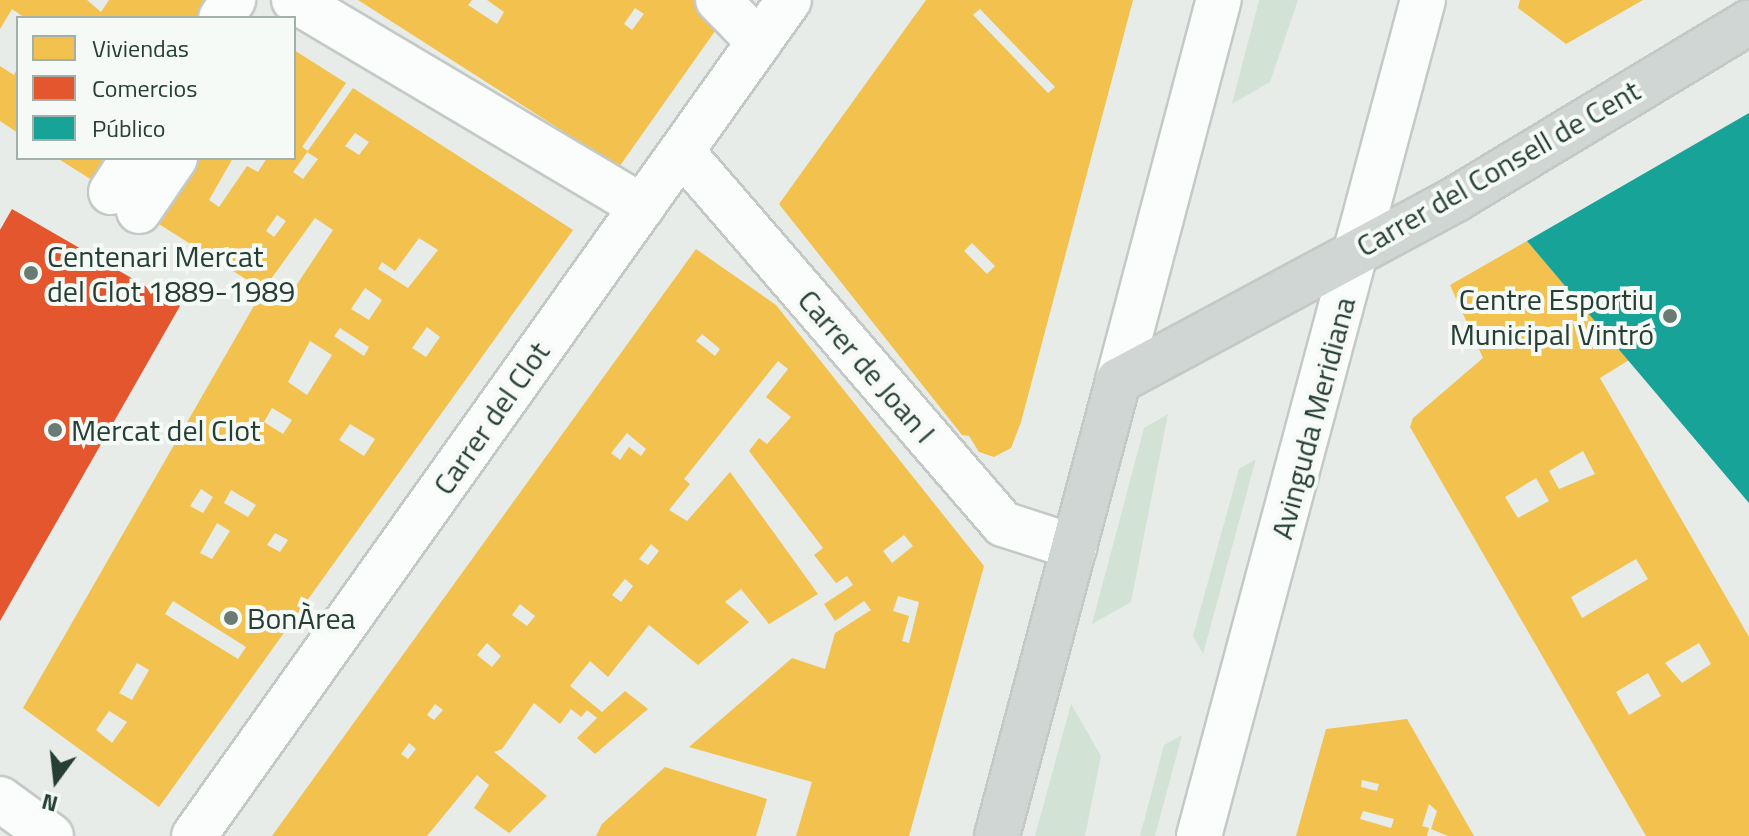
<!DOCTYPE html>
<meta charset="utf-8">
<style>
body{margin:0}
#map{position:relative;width:1749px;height:836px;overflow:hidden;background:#e7ece9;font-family:"Titillium Web",sans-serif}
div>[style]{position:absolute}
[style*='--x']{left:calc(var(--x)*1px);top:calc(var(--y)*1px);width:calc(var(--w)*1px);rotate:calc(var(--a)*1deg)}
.green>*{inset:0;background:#d2e3d5}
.homes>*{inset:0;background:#f2c14e}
.shops>*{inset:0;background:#e4572e}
.public>*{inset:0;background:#17a398}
.roads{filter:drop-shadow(2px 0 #c4c9c6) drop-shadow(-2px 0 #c4c9c6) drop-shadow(0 2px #c4c9c6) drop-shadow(0 -2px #c4c9c6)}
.minor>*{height:44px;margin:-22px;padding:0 22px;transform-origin:22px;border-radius:22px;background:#fbfcfc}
.major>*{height:44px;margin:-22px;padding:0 22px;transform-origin:22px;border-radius:22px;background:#d0d6d3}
.dots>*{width:22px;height:22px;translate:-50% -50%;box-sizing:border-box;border:4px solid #f6faf7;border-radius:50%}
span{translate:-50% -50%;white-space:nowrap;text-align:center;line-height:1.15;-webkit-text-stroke:8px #f6faf7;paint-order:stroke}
.street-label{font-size:30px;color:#263e34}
.poi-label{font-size:30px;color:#263e34}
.left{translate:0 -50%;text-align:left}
.right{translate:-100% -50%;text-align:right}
.legend{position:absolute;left:16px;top:16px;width:280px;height:144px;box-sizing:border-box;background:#f6faf7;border:2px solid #a3afa9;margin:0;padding:10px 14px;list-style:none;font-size:24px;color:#263e34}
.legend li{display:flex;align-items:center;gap:16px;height:40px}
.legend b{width:40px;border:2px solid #a3afa9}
.north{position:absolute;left:16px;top:740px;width:80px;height:80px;-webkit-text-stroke:6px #f6faf7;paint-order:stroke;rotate:195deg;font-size:22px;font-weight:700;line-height:32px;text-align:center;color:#263e34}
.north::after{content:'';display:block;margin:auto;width:28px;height:36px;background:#263e34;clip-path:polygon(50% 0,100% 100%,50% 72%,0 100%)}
</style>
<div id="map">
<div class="green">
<i style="clip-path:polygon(1259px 0,1298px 0,1270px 82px,1232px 104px)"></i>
<i style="clip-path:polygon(1168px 414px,1131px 602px,1092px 624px,1144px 428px)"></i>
<i style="clip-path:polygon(1256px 459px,1203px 654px,1193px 636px,1239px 469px)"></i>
<i style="clip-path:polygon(1071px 704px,1101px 756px,1085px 836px,1035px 836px)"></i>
<i style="clip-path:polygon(1182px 735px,1155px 836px,1140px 836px,1164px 745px)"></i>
</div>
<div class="homes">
<i style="clip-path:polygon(0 0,87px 0,101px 12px,109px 0,214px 0,203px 18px,25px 18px,12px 9px,0 29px)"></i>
<i style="clip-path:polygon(evenodd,358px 0,472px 0,468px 5px,497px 24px,504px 12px,487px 0,695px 0,720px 24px,619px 167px,358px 0,635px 8px,644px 14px,632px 30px,624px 24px,635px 8px)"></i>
<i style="clip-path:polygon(evenodd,926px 0,1133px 0,1021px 422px,1011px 448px,994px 457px,979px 452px,969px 436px,962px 435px,779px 204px,926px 0,980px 9px,1055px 87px,1048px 93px,973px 15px,980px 9px,926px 0,972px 243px,995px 266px,987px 274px,964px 251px,972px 243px)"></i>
<i style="clip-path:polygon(1520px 0,1643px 0,1566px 44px,1518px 8px)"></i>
<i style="clip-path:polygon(evenodd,294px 50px,346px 83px,302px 147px,308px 151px,293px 172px,303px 179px,318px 159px,307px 152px,353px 88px,573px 230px,159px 807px,23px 708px,263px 290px,284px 304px,333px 230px,315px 218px,263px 290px,151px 219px,189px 158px,233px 158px,209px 200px,219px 207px,247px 166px,258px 172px,267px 158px,294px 158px,294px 50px,355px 133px,369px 142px,359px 155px,345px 146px,355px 133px,294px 50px,277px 215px,286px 221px,274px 237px,266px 231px,277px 215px,294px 50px,419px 238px,438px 250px,408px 288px,378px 269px,382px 262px,395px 271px,419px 238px,294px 50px,365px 288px,382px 300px,369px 320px,351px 309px,365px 288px,294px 50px,427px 327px,440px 337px,426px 357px,412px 348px,427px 327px,294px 50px,340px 328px,369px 347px,364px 356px,334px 336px,340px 328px,294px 50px,310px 341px,332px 355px,307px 395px,288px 382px,310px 341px,294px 50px,272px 408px,292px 420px,283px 434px,264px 422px,272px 408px,294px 50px,350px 424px,375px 439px,364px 456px,339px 440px,350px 424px,294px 50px,201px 489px,213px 497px,203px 513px,190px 506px,201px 489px,294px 50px,231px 490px,256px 505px,248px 517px,224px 503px,231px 490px,294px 50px,217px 523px,230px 531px,212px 559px,200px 553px,217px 523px,294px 50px,275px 533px,288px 540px,280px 552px,267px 545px,275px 533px,294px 50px,173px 601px,246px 647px,238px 659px,165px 614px,173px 601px,294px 50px,137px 663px,149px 670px,132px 700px,119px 693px,137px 663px,294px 50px,109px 711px,127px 722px,112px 743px,96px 730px,109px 711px)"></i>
<i style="clip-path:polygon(0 66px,14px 75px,18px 67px,18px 133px,0 121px)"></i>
<i style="clip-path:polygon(57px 158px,117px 158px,100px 185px)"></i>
<i style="clip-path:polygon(evenodd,1527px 241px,1629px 360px,1600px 378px,1749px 637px,1749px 836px,1646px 836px,1410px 427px,1413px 418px,1483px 358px,1450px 285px,1527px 241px,1583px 451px,1595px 474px,1559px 489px,1549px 471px,1583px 451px,1527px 241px,1536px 478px,1549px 501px,1518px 518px,1505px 497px,1536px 478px,1527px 241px,1636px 559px,1648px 579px,1582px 618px,1571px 597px,1636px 559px,1527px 241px,1699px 643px,1711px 664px,1682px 683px,1665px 663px,1699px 643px,1527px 241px,1648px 673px,1661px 696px,1629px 715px,1616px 692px,1648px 673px)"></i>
<i style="clip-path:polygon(evenodd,696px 249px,776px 305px,984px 566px,909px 836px,796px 836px,812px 782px,689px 747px,792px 658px,825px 669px,835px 633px,871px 610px,864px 601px,835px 621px,824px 604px,853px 585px,847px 576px,836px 583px,814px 555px,823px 548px,749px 451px,759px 438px,767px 444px,791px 417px,766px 397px,788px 369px,778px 361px,684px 479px,690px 484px,669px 510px,687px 521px,730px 472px,818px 594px,769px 624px,741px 589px,725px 602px,749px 622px,698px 665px,649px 625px,608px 677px,590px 661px,570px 686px,602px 712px,625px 691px,648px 709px,595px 754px,577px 738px,597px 718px,587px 710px,581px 717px,571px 709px,560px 724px,534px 703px,502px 749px,494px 752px,547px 796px,509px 833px,474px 808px,489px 785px,477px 775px,427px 836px,272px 836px,696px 249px,702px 334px,720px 349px,715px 356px,696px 341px,702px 334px,696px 249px,627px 433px,646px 449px,641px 456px,629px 447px,620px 460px,611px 453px,627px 433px,696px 249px,904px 535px,913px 546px,892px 563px,883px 551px,904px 535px,696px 249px,651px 544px,659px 551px,648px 565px,639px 559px,651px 544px,696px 249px,625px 579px,633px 586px,621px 602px,612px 595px,625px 579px,696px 249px,898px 596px,919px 602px,909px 643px,902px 641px,909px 616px,893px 611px,898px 596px,696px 249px,520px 604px,535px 616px,527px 626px,512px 615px,520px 604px,696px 249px,487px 643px,501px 656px,492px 667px,477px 655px,487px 643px,696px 249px,435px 704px,443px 710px,434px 720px,427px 715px,435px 704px,696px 249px,409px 743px,416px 749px,408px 759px,401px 754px,409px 743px)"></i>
<i style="clip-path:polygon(evenodd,1407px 719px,1474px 836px,1448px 836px,1431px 829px,1437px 811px,1429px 804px,1422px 826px,1429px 828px,1427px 836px,1296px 836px,1326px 729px,1407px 719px,1362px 780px,1379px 784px,1377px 791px,1361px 787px,1362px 780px,1407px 719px,1363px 811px,1394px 819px,1391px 828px,1360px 819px,1363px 811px)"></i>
<i style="clip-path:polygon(665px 767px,767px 799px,756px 836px,596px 836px,602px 824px)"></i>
</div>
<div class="shops">
<i style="clip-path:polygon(12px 209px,180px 306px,0 621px,0 230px)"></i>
</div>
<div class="public">
<i style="clip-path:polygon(1749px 113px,1749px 503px,1527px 241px)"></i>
</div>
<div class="roads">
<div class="minor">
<i style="--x:294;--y:0;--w:405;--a:30.7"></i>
<i style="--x:718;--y:0;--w:59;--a:45.7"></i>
<i style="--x:221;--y:18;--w:22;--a:-56"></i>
<i style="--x:682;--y:152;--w:491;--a:49.2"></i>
<i style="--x:1003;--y:524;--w:75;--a:17.9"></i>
<i style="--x:111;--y:192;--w:40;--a:-57.1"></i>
<i style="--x:139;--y:211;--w:64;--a:-55.8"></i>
<i style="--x:1118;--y:381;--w:394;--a:-75.2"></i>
<i style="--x:0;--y:799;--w:63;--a:36"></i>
<i style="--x:194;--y:836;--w:1026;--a:-54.56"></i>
<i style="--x:1199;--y:836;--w:865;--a:-75"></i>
</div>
<div class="major">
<i style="--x:997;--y:836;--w:471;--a:-75.1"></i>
<i style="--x:1118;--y:381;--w:384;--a:-28.3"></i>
<i style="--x:1456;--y:199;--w:342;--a:-31.1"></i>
</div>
</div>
<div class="dots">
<i style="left:31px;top:273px;background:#6a7b73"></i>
<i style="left:1670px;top:316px;background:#6a7b73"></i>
<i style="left:55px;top:430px;background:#6a7b73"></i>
<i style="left:231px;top:618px;background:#6a7b73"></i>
</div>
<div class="street-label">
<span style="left:1498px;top:168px;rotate:-30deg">Carrer del Consell de Cent</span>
<span style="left:867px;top:366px;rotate:49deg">Carrer de Joan I</span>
<span style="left:491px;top:418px;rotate:-55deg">Carrer del Clot</span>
<span style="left:1313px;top:418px;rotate:-75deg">Avinguda Meridiana</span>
</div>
<div class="poi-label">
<span class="left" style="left:47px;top:273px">Centenari Mercat<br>del Clot 1889-1989</span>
<span class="right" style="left:1654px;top:316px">Centre Esportiu<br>Municipal Vintró</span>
<span class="left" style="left:71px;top:430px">Mercat del Clot</span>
<span class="left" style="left:247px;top:618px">BonÀrea</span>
</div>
<ul class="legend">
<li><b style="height:22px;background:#f2c14e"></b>Viviendas</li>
<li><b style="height:22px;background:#e4572e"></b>Comercios</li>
<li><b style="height:22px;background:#17a398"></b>Público</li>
</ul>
<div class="north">N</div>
</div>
